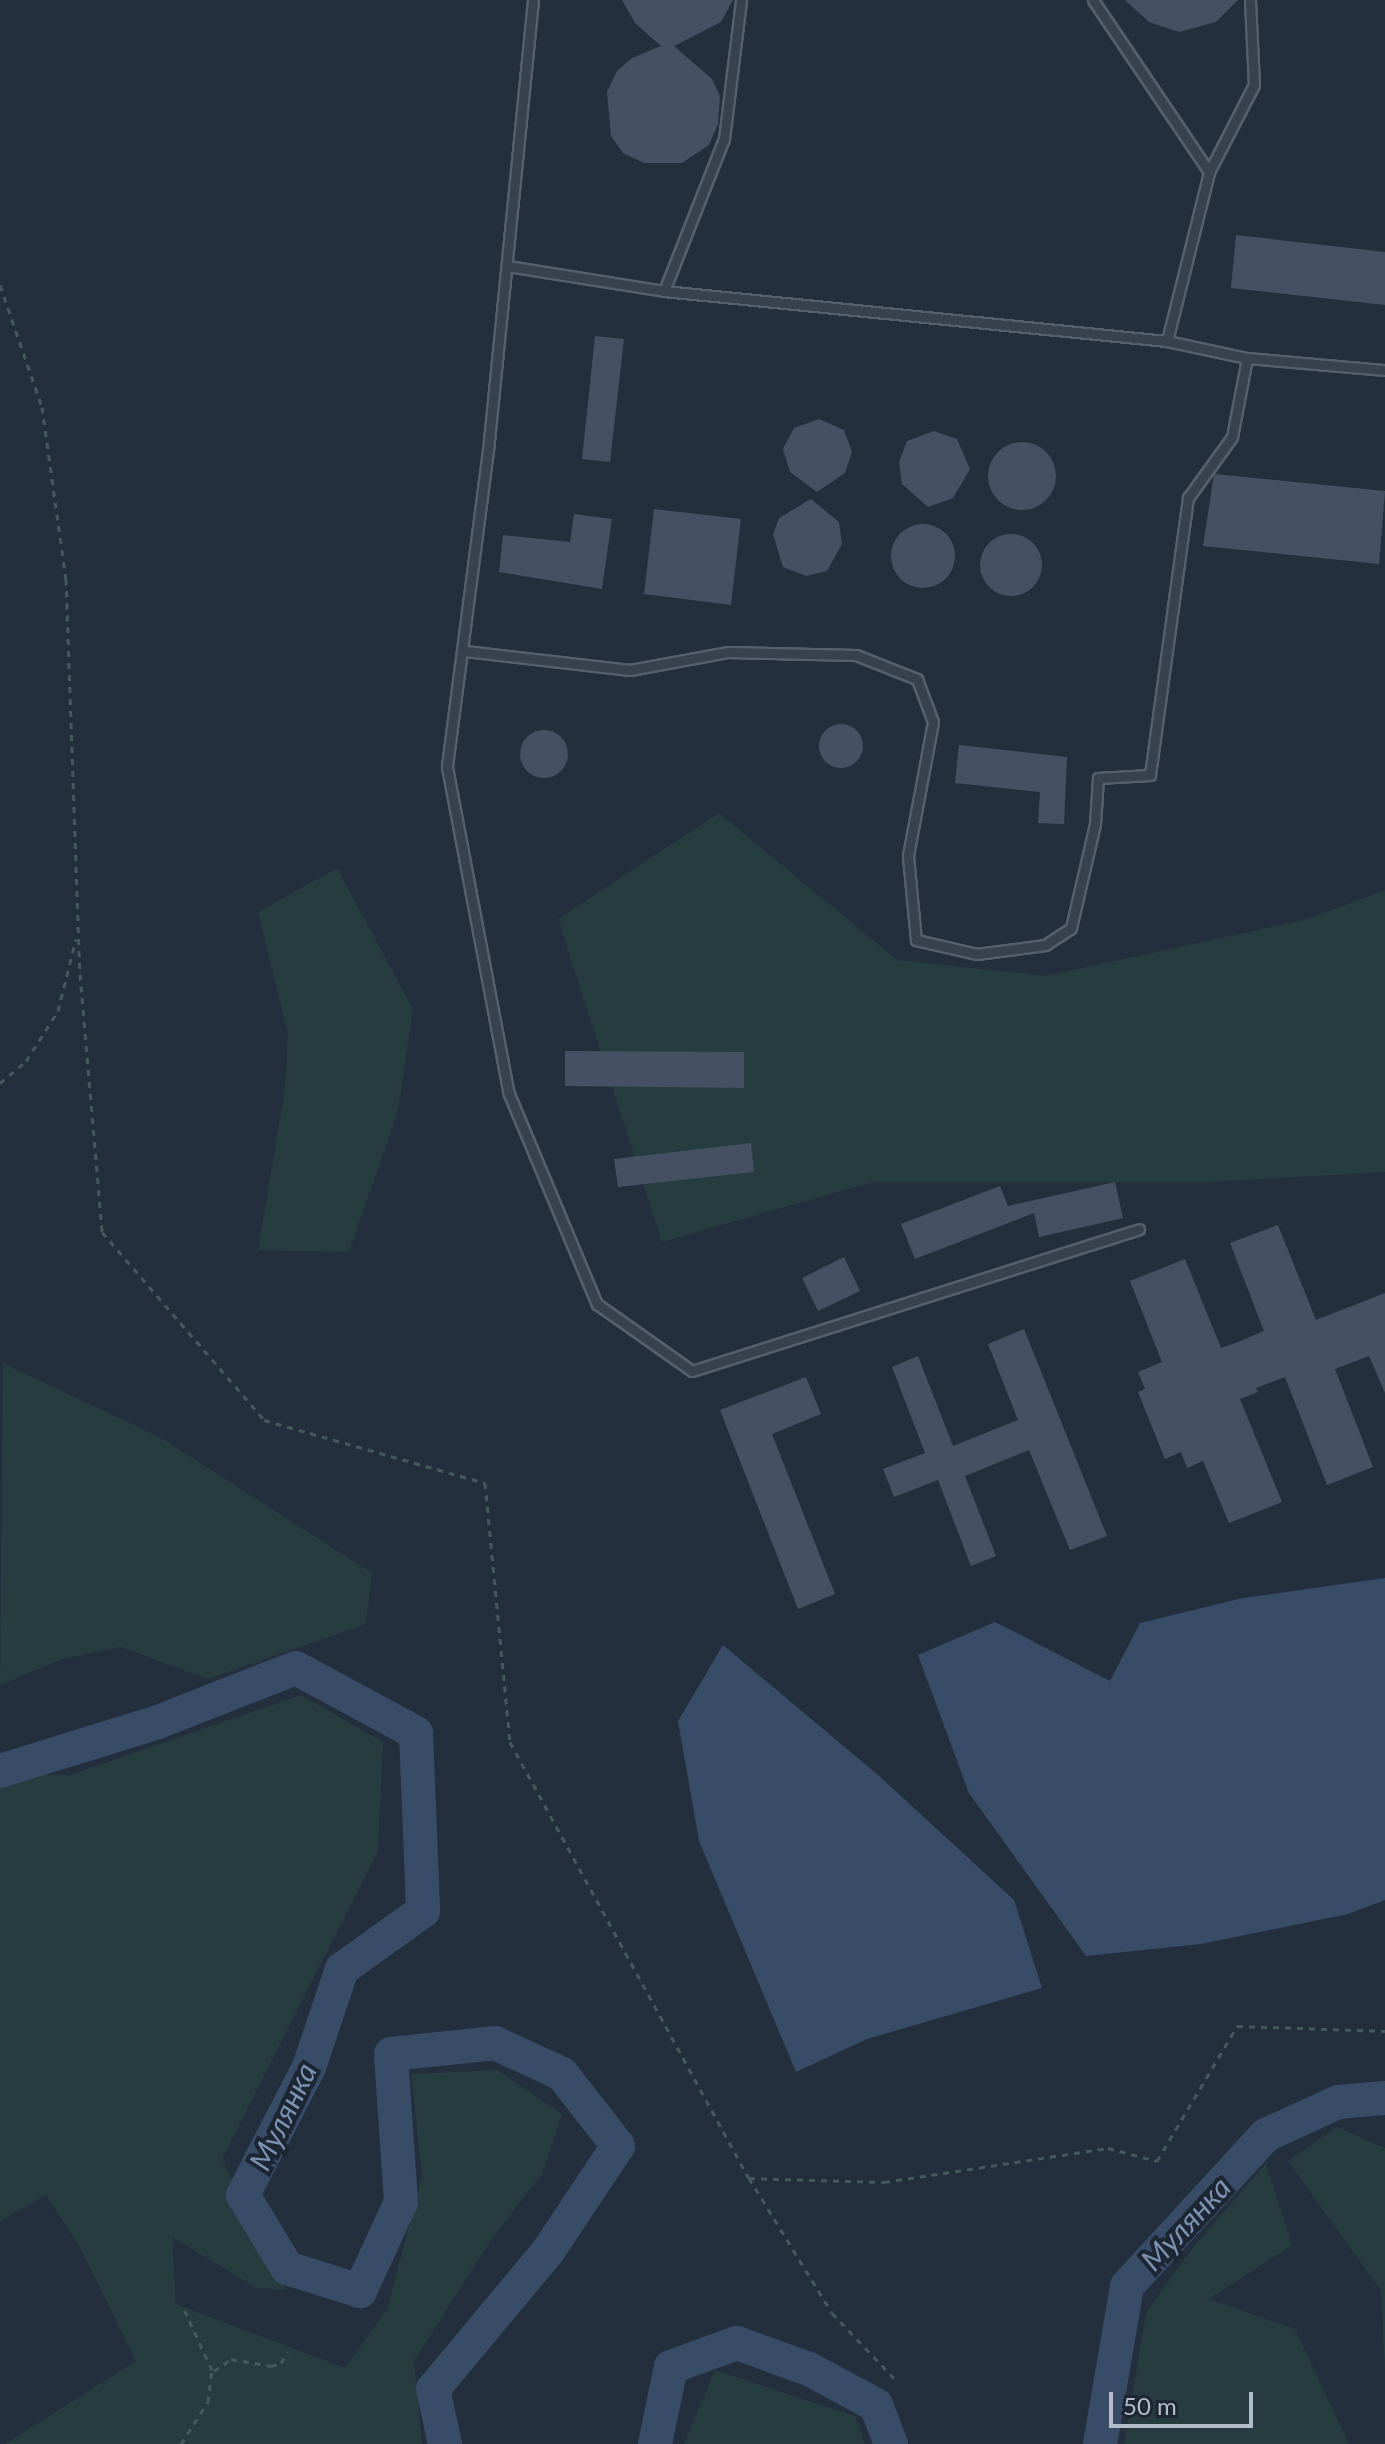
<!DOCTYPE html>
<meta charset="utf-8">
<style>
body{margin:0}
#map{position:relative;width:1385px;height:2444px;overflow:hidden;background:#242f3e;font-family:Lato,sans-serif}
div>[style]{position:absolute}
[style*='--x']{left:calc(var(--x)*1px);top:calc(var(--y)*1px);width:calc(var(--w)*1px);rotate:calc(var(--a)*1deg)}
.green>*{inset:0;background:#263c3f}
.water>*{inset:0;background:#394c67}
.river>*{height:34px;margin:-17px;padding:0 17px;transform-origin:17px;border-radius:17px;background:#394c67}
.building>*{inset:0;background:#455162}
.round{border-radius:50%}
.path>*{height:3px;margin-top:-1.5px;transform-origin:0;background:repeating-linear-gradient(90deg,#44595c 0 6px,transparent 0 12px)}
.roads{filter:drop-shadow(2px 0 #565f6c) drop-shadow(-2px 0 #565f6c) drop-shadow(0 2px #565f6c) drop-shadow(0 -2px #565f6c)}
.service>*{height:9px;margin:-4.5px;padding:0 4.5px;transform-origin:4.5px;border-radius:4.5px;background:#38414e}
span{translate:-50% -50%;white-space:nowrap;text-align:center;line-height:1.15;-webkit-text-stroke:8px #1d2633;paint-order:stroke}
.water-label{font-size:30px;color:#7c92b1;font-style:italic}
.scale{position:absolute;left:1109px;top:2392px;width:144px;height:36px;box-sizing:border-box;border:4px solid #b4bcc9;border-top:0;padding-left:10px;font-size:24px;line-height:28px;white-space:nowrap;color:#b4bcc9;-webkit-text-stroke:6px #1d2633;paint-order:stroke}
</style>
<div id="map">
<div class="green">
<i style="clip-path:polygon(719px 813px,897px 960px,1045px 976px,1304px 920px,1385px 890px,1385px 1172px,1207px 1182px,873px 1182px,662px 1242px,558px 919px)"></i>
<i style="clip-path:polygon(337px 868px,413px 1009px,398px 1111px,349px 1252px,258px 1250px,285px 1089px,288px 1034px,258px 912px)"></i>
<i style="clip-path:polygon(3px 1363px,161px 1438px,372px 1573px,366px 1624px,208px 1679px,121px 1647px,62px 1659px,0 1685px)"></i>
<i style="clip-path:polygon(301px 1695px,383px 1742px,378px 1851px,222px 2159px,286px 2290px,257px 2288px,172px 2237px,176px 2304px,345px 2368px,387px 2309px,422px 2177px,411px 2074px,497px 2070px,562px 2114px,542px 2174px,491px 2240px,414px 2361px,422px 2444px,5px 2444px,136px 2361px,78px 2244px,46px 2195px,0 2221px,0 1774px,70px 1775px)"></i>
<i style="clip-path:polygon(1337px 2127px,1385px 2148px,1385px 2371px,1381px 2291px,1288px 2161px)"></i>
<i style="clip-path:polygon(1266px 2163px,1292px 2245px,1209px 2299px,1295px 2329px,1349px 2444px,1124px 2444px,1146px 2313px,1191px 2250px)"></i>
<i style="clip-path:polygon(715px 2370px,855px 2416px,865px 2444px,684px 2444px)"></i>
</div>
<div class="water">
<i style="clip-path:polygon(1385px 1578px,1385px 1900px,1348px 1914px,1201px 1944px,1086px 1956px,969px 1793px,918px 1655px,995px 1622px,1110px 1681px,1140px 1623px,1243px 1598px)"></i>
<i style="clip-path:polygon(723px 1645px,878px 1775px,1014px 1900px,1042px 1988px,867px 2039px,796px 2072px,699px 1841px,678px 1721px)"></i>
</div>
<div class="river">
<i style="--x:0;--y:1771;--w:165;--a:-17.2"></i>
<i style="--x:158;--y:1722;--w:148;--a:-21.4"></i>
<i style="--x:296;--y:1668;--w:136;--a:28.4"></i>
<i style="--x:416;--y:1733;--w:178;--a:87.7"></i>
<i style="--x:423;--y:1911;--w:100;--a:144.4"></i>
<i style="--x:342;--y:1969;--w:103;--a:108.6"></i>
<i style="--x:309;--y:2067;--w:144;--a:117.3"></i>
<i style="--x:243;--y:2195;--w:85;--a:58.9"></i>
<i style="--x:287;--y:2268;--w:77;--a:17.5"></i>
<i style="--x:360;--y:2291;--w:98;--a:-65.3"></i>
<i style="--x:401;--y:2202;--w:148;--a:-93.9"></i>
<i style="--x:391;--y:2054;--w:105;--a:-6"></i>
<i style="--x:495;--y:2043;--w:74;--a:24.8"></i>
<i style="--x:562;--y:2074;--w:91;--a:52.1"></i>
<i style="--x:618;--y:2146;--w:125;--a:123.6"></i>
<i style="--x:549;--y:2250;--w:181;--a:129.8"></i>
<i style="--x:433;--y:2389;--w:56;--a:77.7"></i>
<i style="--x:655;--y:2444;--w:79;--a:-78.3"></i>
<i style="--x:671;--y:2367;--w:70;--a:-20"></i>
<i style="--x:737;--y:2343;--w:77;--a:19.9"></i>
<i style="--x:809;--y:2369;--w:76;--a:28.2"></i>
<i style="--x:876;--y:2405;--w:42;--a:69"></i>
<i style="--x:1100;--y:2444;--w:160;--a:-80.3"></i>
<i style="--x:1127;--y:2286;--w:205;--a:-47.4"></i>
<i style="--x:1266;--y:2135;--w:79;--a:-24.6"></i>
<i style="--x:1338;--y:2102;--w:47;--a:-4.9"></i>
</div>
<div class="building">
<i style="clip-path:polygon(622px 0,733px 0,721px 22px,674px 46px,712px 79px,720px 96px,718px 124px,709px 145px,682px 163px,644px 163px,623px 153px,611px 136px,607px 92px,617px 71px,632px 58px,661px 46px,635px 23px)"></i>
<i style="clip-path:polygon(1125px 0,1238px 0,1216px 22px,1179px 32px,1149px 22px)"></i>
<i style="clip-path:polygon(1236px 235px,1385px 252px,1385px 305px,1231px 288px)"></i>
<i style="clip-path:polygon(595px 336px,624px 339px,610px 462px,582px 459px)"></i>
<i style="clip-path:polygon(819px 419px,844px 430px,852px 452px,845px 473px,817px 492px,790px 472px,783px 449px,794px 428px)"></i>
<i style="clip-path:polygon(934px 431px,957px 439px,970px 469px,953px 498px,928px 507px,902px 484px,899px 462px,907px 441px)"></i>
<i class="round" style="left:988px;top:442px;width:68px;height:68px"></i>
<i style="clip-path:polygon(1214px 474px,1385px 491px,1379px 564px,1203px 546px)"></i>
<i style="clip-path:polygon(811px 499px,839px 522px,842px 544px,827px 571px,806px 576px,783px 567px,773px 534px,779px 518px)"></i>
<i style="clip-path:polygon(654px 509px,741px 519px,731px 605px,644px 594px)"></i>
<i style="clip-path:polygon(574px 514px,612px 519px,602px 589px,499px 572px,503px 535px,570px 542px)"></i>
<i class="round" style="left:891px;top:524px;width:64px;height:64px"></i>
<i class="round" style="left:980px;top:534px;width:62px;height:62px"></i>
<i class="round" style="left:819px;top:724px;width:44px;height:44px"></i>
<i class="round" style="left:520px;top:730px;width:48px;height:48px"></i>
<i style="clip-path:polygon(959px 745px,1067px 757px,1064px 824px,1038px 823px,1040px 792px,955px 783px)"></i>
<i style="clip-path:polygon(565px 1051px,744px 1052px,744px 1088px,565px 1086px)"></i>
<i style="clip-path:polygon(751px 1143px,754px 1172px,618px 1187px,614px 1159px)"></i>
<i style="clip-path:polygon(1115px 1182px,1123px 1218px,1039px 1237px,1034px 1213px,915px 1259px,901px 1224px,1000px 1186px,1008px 1206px)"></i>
<i style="clip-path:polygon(1278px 1225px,1316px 1320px,1385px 1293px,1385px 1393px,1369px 1356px,1335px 1369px,1373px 1467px,1327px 1485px,1285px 1377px,1256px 1388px,1258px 1392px,1240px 1399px,1282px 1502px,1229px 1523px,1203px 1461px,1187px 1468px,1181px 1452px,1165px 1459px,1138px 1392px,1145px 1389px,1138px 1372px,1162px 1362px,1130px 1281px,1185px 1259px,1221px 1348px,1238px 1342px,1264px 1331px,1230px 1243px)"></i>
<i style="clip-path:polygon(844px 1257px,860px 1291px,818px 1311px,802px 1278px)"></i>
<i style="clip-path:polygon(1024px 1329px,1107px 1536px,1070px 1550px,1029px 1450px,965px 1476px,996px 1556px,971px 1566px,938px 1480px,894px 1497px,883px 1469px,925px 1453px,892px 1367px,918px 1356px,953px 1446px,1018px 1420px,988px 1344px)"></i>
<i style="clip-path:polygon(806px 1377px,821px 1414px,772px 1434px,835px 1594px,798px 1609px,720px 1410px)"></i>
</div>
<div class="path">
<i style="--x:0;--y:285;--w:129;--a:71"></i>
<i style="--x:42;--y:407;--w:174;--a:82.1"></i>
<i style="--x:66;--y:579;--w:395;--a:88"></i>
<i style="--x:80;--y:974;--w:259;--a:85.1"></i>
<i style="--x:102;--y:1232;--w:248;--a:49.2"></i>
<i style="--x:264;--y:1420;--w:230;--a:15.9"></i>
<i style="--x:485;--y:1483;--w:260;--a:84.5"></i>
<i style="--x:510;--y:1742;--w:497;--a:61.3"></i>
<i style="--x:749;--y:2178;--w:135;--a:1.7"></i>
<i style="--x:884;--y:2182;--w:227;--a:-8.6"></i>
<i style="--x:1108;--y:2148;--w:51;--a:14.9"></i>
<i style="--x:1157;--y:2161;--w:157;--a:-59.3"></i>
<i style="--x:1237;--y:2026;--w:148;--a:1.9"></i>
<i style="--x:0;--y:1083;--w:34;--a:-40"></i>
<i style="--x:26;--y:1061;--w:59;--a:-57.4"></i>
<i style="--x:58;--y:1011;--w:74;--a:-76"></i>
<i style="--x:749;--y:2178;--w:158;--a:58.4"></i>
<i style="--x:832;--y:2313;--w:90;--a:46.4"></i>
<i style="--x:214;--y:2371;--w:21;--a:-35"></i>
<i style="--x:231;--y:2359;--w:41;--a:9.9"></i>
<i style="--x:271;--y:2366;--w:10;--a:-17"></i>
<i style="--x:281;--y:2363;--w:13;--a:-58"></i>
<i style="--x:181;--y:2444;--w:50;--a:-57.3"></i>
<i style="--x:208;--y:2402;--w:32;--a:-83"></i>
<i style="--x:212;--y:2370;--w:69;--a:-114.7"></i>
</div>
<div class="roads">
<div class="service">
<i style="--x:533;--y:0;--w:452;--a:95.7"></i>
<i style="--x:488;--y:450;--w:320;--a:97.4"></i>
<i style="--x:447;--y:767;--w:333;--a:79.3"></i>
<i style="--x:509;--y:1094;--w:228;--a:67.3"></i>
<i style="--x:597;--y:1304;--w:116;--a:35.2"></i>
<i style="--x:692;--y:1371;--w:469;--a:-17.6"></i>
<i style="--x:1093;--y:0;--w:207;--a:56"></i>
<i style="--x:507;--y:266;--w:159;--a:9"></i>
<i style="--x:664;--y:291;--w:505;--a:5.68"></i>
<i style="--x:1167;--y:341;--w:82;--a:12"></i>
<i style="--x:1247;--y:358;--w:139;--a:5"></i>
<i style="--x:664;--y:291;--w:163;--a:-68.5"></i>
<i style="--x:724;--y:139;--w:140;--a:-83"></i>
<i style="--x:1167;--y:341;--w:174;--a:-76"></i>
<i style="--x:1209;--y:172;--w:98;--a:-62.7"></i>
<i style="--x:1254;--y:85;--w:85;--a:-92.7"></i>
<i style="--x:465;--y:651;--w:166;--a:6.6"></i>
<i style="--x:630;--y:670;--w:100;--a:-10.4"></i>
<i style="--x:728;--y:652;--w:128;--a:1.3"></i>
<i style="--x:856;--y:655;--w:66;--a:21.5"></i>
<i style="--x:917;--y:679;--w:46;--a:69.6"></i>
<i style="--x:933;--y:722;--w:136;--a:100.6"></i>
<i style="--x:908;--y:856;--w:84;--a:84.6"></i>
<i style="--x:916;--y:940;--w:63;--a:12.9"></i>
<i style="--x:977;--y:954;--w:69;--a:-7.5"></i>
<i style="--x:1045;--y:945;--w:31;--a:-33"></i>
<i style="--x:1071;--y:928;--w:107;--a:-77"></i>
<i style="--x:1095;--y:824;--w:46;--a:-86.3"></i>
<i style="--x:1098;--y:778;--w:52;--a:-3.3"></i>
<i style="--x:1150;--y:775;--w:280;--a:-82.2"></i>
<i style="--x:1188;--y:498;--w:75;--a:-54.2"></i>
<i style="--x:1232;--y:437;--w:80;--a:-79.2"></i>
</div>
</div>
<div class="water-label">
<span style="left:282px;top:2116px;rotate:-64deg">Мулянка</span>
<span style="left:1185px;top:2223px;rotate:-47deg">Мулянка</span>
</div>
<div class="scale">50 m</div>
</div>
